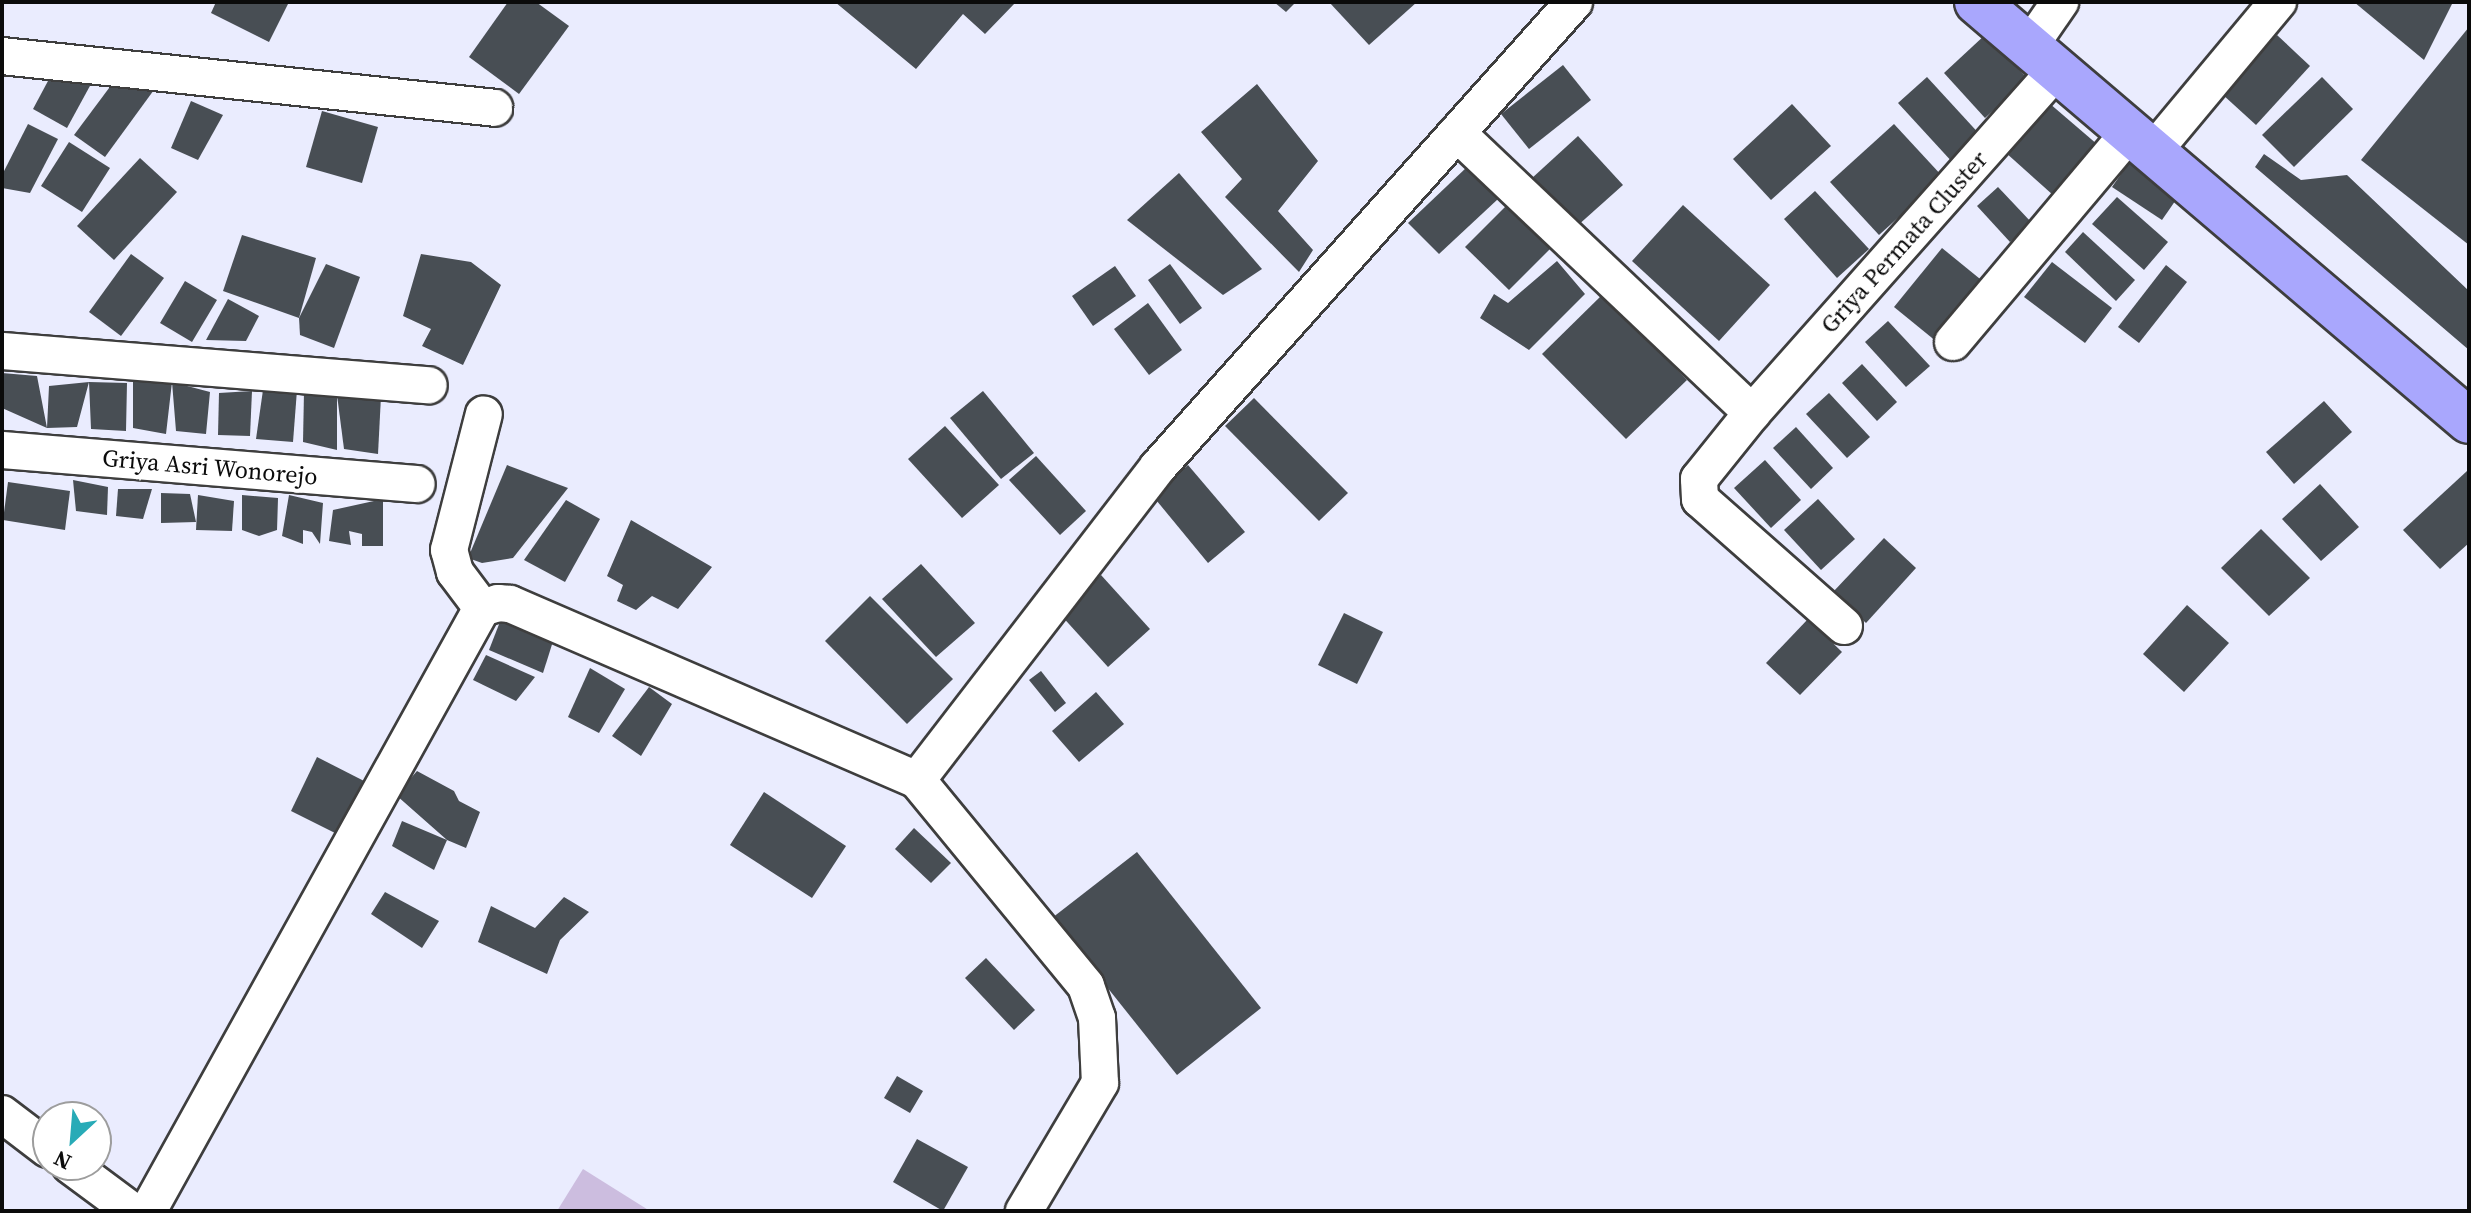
<!DOCTYPE html>
<style>
body{margin:0}
#map{position:relative;width:2471px;height:1213px;overflow:hidden;background:#eaecfe;font-family:"Source Serif 4",serif}
div>[style]{position:absolute}
[style*='--x']{left:calc(var(--x)*1px);top:calc(var(--y)*1px);width:calc(var(--w)*1px);rotate:calc(var(--a)*1deg)}
.cemetery>*{inset:0;background:#ccbddf}
.building>*{inset:0;background:#484e54}
.roads{filter:drop-shadow(2px 0 #3e3e3e) drop-shadow(-2px 0 #3e3e3e) drop-shadow(0 2px #3e3e3e) drop-shadow(0 -2px #3e3e3e)}
.minor>*{height:36px;margin:-18px;padding:0 18px;transform-origin:18px;border-radius:18px;background:#fff}
.secondary>*{height:44px;margin:-22px;padding:0 22px;transform-origin:22px;border-radius:22px;background:#a9a7fd}
span{translate:-50% -50%;white-space:nowrap;text-align:center;line-height:1.15;-webkit-text-stroke:8px #fff;paint-order:stroke}
.street-label{font-size:24px;color:#0b0b0b}
.frame{position:absolute;inset:0;border:4px solid #0b0b0b;pointer-events:none}
.north{position:absolute;left:32px;top:1101px;width:80px;height:80px;box-sizing:border-box;background:#fff;border:2px solid #9d9d9d;border-radius:50%;rotate:206deg;font-size:22px;font-weight:700;line-height:32px;text-align:center;color:#0b0b0b}
.north::after{content:'';display:block;margin:auto;width:28px;height:36px;background:#28abb7;clip-path:polygon(50% 0,100% 100%,50% 72%,0 100%)}
</style>
<div id="map">
<div class="cemetery">
<i style="clip-path:polygon(583px 1169px,650px 1211px,557px 1211px)"></i>
</div>
<div class="building">
<i style="clip-path:polygon(216px 2px,289px 2px,269px 42px,211px 13px)"></i>
<i style="clip-path:polygon(508px 2px,536px 2px,569px 26px,519px 94px,469px 57px)"></i>
<i style="clip-path:polygon(835px 2px,1016px 2px,985px 34px,963px 14px,916px 69px)"></i>
<i style="clip-path:polygon(1274px 2px,1296px 2px,1286px 12px)"></i>
<i style="clip-path:polygon(1329px 2px,1417px 2px,1369px 45px)"></i>
<i style="clip-path:polygon(2354px 2px,2453px 2px,2424px 60px)"></i>
<i style="clip-path:polygon(2469px 27px,2469px 245px,2361px 160px)"></i>
<i style="clip-path:polygon(1986px 34px,2028px 79px,1985px 118px,1944px 73px)"></i>
<i style="clip-path:polygon(2277px 35px,2310px 66px,2256px 125px,2222px 94px)"></i>
<i style="clip-path:polygon(1563px 65px,1591px 100px,1529px 149px,1501px 114px)"></i>
<i style="clip-path:polygon(56px 66px,91px 84px,67px 128px,33px 109px)"></i>
<i style="clip-path:polygon(121px 72px,159px 83px,105px 157px,74px 135px)"></i>
<i style="clip-path:polygon(1927px 77px,1983px 138px,1954px 164px,1898px 103px)"></i>
<i style="clip-path:polygon(2322px 77px,2353px 109px,2294px 167px,2262px 135px)"></i>
<i style="clip-path:polygon(1257px 84px,1318px 161px,1278px 211px,1313px 250px,1299px 272px,1225px 197px,1242px 179px,1201px 132px)"></i>
<i style="clip-path:polygon(191px 101px,223px 115px,198px 160px,171px 148px)"></i>
<i style="clip-path:polygon(2049px 103px,2098px 145px,2053px 195px,2005px 152px)"></i>
<i style="clip-path:polygon(1792px 104px,1831px 146px,1771px 200px,1733px 159px)"></i>
<i style="clip-path:polygon(322px 111px,378px 127px,362px 183px,306px 167px)"></i>
<i style="clip-path:polygon(28px 124px,58px 139px,30px 193px,2px 188px,2px 175px)"></i>
<i style="clip-path:polygon(1894px 124px,1943px 177px,1879px 235px,1830px 182px)"></i>
<i style="clip-path:polygon(1578px 136px,1623px 185px,1576px 227px,1531px 179px)"></i>
<i style="clip-path:polygon(69px 142px,110px 168px,82px 212px,41px 186px)"></i>
<i style="clip-path:polygon(2264px 154px,2301px 180px,2347px 175px,2469px 291px,2469px 350px,2255px 167px)"></i>
<i style="clip-path:polygon(140px 158px,177px 192px,114px 260px,77px 226px)"></i>
<i style="clip-path:polygon(2130px 161px,2180px 194px,2162px 220px,2112px 187px)"></i>
<i style="clip-path:polygon(1467px 167px,1498px 199px,1439px 254px,1408px 223px)"></i>
<i style="clip-path:polygon(1179px 173px,1262px 269px,1223px 295px,1127px 220px)"></i>
<i style="clip-path:polygon(1998px 187px,2032px 223px,2010px 242px,1977px 206px)"></i>
<i style="clip-path:polygon(1815px 191px,1869px 249px,1837px 278px,1784px 219px)"></i>
<i style="clip-path:polygon(2117px 197px,2168px 242px,2144px 270px,2092px 224px)"></i>
<i style="clip-path:polygon(1683px 205px,1770px 285px,1719px 341px,1632px 261px)"></i>
<i style="clip-path:polygon(1506px 206px,1550px 249px,1509px 290px,1465px 247px)"></i>
<i style="clip-path:polygon(2083px 232px,2135px 280px,2116px 301px,2065px 252px)"></i>
<i style="clip-path:polygon(242px 235px,316px 258px,299px 318px,223px 291px)"></i>
<i style="clip-path:polygon(1942px 248px,1985px 283px,1937px 342px,1894px 307px)"></i>
<i style="clip-path:polygon(131px 254px,164px 278px,121px 336px,89px 312px)"></i>
<i style="clip-path:polygon(421px 254px,471px 262px,501px 285px,463px 365px,422px 346px,431px 329px,403px 316px)"></i>
<i style="clip-path:polygon(1557px 261px,1585px 294px,1529px 350px,1480px 318px,1494px 294px,1508px 303px)"></i>
<i style="clip-path:polygon(2052px 262px,2112px 308px,2085px 343px,2024px 297px)"></i>
<i style="clip-path:polygon(326px 264px,360px 277px,334px 348px,300px 335px,299px 318px)"></i>
<i style="clip-path:polygon(1170px 264px,1202px 308px,1180px 324px,1148px 280px)"></i>
<i style="clip-path:polygon(2166px 265px,2187px 282px,2139px 343px,2118px 327px)"></i>
<i style="clip-path:polygon(1115px 266px,1136px 296px,1093px 326px,1072px 296px)"></i>
<i style="clip-path:polygon(185px 281px,217px 300px,192px 342px,160px 323px)"></i>
<i style="clip-path:polygon(1603px 294px,1687px 380px,1626px 439px,1542px 354px)"></i>
<i style="clip-path:polygon(228px 299px,259px 316px,246px 341px,206px 340px)"></i>
<i style="clip-path:polygon(1148px 303px,1182px 350px,1149px 375px,1114px 329px)"></i>
<i style="clip-path:polygon(1888px 321px,1930px 366px,1906px 387px,1865px 342px)"></i>
<i style="clip-path:polygon(1862px 364px,1897px 402px,1877px 421px,1842px 383px)"></i>
<i style="clip-path:polygon(2px 373px,37px 376px,47px 428px,49px 386px,89px 382px,127px 383px,126px 431px,91px 429px,89px 382px,77px 427px,47px 428px,2px 408px)"></i>
<i style="clip-path:polygon(133px 375px,172px 382px,210px 392px,206px 434px,176px 431px,172px 382px,166px 434px,133px 428px)"></i>
<i style="clip-path:polygon(263px 390px,297px 390px,293px 442px,256px 439px)"></i>
<i style="clip-path:polygon(252px 391px,250px 436px,218px 435px,219px 393px)"></i>
<i style="clip-path:polygon(983px 391px,1034px 453px,1001px 479px,950px 418px)"></i>
<i style="clip-path:polygon(304px 392px,337px 395px,337px 450px,303px 442px)"></i>
<i style="clip-path:polygon(1829px 393px,1870px 437px,1847px 458px,1806px 414px)"></i>
<i style="clip-path:polygon(337px 395px,381px 396px,378px 454px,344px 449px)"></i>
<i style="clip-path:polygon(1254px 398px,1348px 493px,1319px 521px,1225px 426px)"></i>
<i style="clip-path:polygon(2324px 401px,2352px 432px,2294px 484px,2266px 452px)"></i>
<i style="clip-path:polygon(945px 426px,999px 485px,962px 518px,908px 459px)"></i>
<i style="clip-path:polygon(1796px 427px,1833px 468px,1811px 489px,1773px 448px)"></i>
<i style="clip-path:polygon(1036px 456px,1086px 511px,1060px 535px,1009px 480px)"></i>
<i style="clip-path:polygon(1765px 460px,1801px 500px,1771px 528px,1734px 488px)"></i>
<i style="clip-path:polygon(507px 465px,568px 488px,513px 558px,482px 563px,468px 558px)"></i>
<i style="clip-path:polygon(1188px 465px,1245px 532px,1208px 563px,1152px 495px)"></i>
<i style="clip-path:polygon(2467px 471px,2469px 543px,2440px 569px,2403px 530px)"></i>
<i style="clip-path:polygon(73px 480px,108px 487px,107px 515px,76px 511px)"></i>
<i style="clip-path:polygon(8px 482px,70px 491px,65px 530px,3px 520px)"></i>
<i style="clip-path:polygon(2320px 484px,2359px 527px,2321px 561px,2282px 519px)"></i>
<i style="clip-path:polygon(118px 489px,152px 489px,143px 519px,116px 516px)"></i>
<i style="clip-path:polygon(161px 493px,190px 494px,196px 522px,161px 523px)"></i>
<i style="clip-path:polygon(198px 495px,234px 501px,232px 531px,196px 530px)"></i>
<i style="clip-path:polygon(242px 495px,278px 498px,277px 530px,259px 536px,242px 530px)"></i>
<i style="clip-path:polygon(289px 495px,323px 503px,320px 544px,312px 532px,303px 530px,303px 544px,282px 536px)"></i>
<i style="clip-path:polygon(383px 499px,383px 546px,362px 546px,362px 534px,349px 531px,351px 545px,329px 541px,333px 510px)"></i>
<i style="clip-path:polygon(1818px 499px,1855px 539px,1821px 570px,1784px 530px)"></i>
<i style="clip-path:polygon(566px 500px,600px 519px,565px 582px,524px 560px)"></i>
<i style="clip-path:polygon(631px 520px,712px 567px,678px 609px,652px 596px,636px 610px,617px 601px,623px 585px,607px 576px)"></i>
<i style="clip-path:polygon(2261px 529px,2310px 578px,2269px 616px,2221px 568px)"></i>
<i style="clip-path:polygon(1884px 538px,1916px 568px,1866px 623px,1833px 592px)"></i>
<i style="clip-path:polygon(921px 564px,975px 623px,936px 657px,882px 599px)"></i>
<i style="clip-path:polygon(1101px 575px,1150px 629px,1108px 667px,1059px 613px)"></i>
<i style="clip-path:polygon(870px 596px,953px 679px,907px 724px,825px 641px)"></i>
<i style="clip-path:polygon(2187px 605px,2229px 643px,2184px 692px,2143px 654px)"></i>
<i style="clip-path:polygon(1344px 613px,1383px 632px,1357px 684px,1318px 665px)"></i>
<i style="clip-path:polygon(503px 614px,555px 635px,543px 673px,489px 650px)"></i>
<i style="clip-path:polygon(1808px 619px,1842px 652px,1800px 695px,1766px 663px)"></i>
<i style="clip-path:polygon(486px 655px,535px 677px,516px 701px,473px 680px)"></i>
<i style="clip-path:polygon(590px 668px,625px 689px,599px 733px,568px 717px)"></i>
<i style="clip-path:polygon(1041px 671px,1066px 703px,1055px 712px,1029px 680px)"></i>
<i style="clip-path:polygon(649px 687px,672px 704px,641px 756px,612px 736px)"></i>
<i style="clip-path:polygon(1096px 692px,1124px 724px,1079px 762px,1052px 731px)"></i>
<i style="clip-path:polygon(317px 757px,366px 782px,339px 835px,291px 811px)"></i>
<i style="clip-path:polygon(417px 771px,454px 791px,459px 801px,480px 812px,466px 848px,447px 840px,396px 795px)"></i>
<i style="clip-path:polygon(764px 792px,846px 846px,812px 898px,730px 845px)"></i>
<i style="clip-path:polygon(402px 821px,447px 840px,434px 870px,392px 846px)"></i>
<i style="clip-path:polygon(914px 828px,951px 863px,931px 883px,895px 849px)"></i>
<i style="clip-path:polygon(1137px 852px,1261px 1008px,1177px 1075px,1052px 918px)"></i>
<i style="clip-path:polygon(385px 892px,439px 921px,422px 948px,371px 914px)"></i>
<i style="clip-path:polygon(564px 897px,589px 912px,560px 940px,547px 974px,478px 942px,491px 906px,535px 928px)"></i>
<i style="clip-path:polygon(986px 958px,1035px 1010px,1014px 1030px,965px 978px)"></i>
<i style="clip-path:polygon(897px 1076px,923px 1091px,910px 1113px,884px 1098px)"></i>
<i style="clip-path:polygon(917px 1139px,968px 1167px,943px 1211px,893px 1182px)"></i>
</div>
<div class="roads">
<div class="minor">
<i style="--x:2029;--y:47;--w:55;--a:-55.4"></i>
<i style="--x:2;--y:56;--w:495;--a:6"></i>
<i style="--x:1457;--y:133;--w:407;--a:43.5"></i>
<i style="--x:2152;--y:153;--w:197;--a:-50.2"></i>
<i style="--x:1953;--y:342;--w:273;--a:-49.9"></i>
<i style="--x:2;--y:351;--w:428;--a:4.6"></i>
<i style="--x:2;--y:450;--w:416;--a:4.7"></i>
<i style="--x:482;--y:608;--w:45;--a:-126.9"></i>
<i style="--x:455;--y:572;--w:23;--a:-105"></i>
<i style="--x:449;--y:550;--w:140;--a:-75.6"></i>
<i style="--x:1844;--y:626;--w:192;--a:-138.6"></i>
<i style="--x:1700;--y:499;--w:20;--a:-93"></i>
<i style="--x:1699;--y:479;--w:85;--a:-51.2"></i>
<i style="--x:1752;--y:413;--w:458;--a:-48.4"></i>
<i style="--x:917;--y:780;--w:266;--a:50.6"></i>
<i style="--x:1086;--y:986;--w:34;--a:71"></i>
<i style="--x:1097;--y:1018;--w:65;--a:87.4"></i>
<i style="--x:1100;--y:1083;--w:149;--a:120.7"></i>
<i style="--x:2;--y:1114;--w:58;--a:37.3"></i>
<i style="--x:70;--y:1165;--w:77;--a:36.6"></i>
<i style="--x:148;--y:1211;--w:689;--a:-61.02"></i>
<i style="--x:482;--y:608;--w:17;--a:-17"></i>
<i style="--x:498;--y:603;--w:12;--a:5"></i>
<i style="--x:510;--y:604;--w:443;--a:23.4"></i>
<i style="--x:917;--y:780;--w:395;--a:-52.4"></i>
<i style="--x:1158;--y:467;--w:624;--a:-48.18"></i>
</div>
<div class="secondary">
<i style="--x:1977;--y:2;--w:646;--a:40.42"></i>
</div>
</div>
<div class="street-label">
<span style="left:1904px;top:242px;rotate:-48deg">Griya Permata Cluster</span>
<span style="left:210px;top:467px;rotate:5deg">Griya Asri Wonorejo</span>
</div>
<div class="frame"></div>
<div class="north">N</div>
</div>
